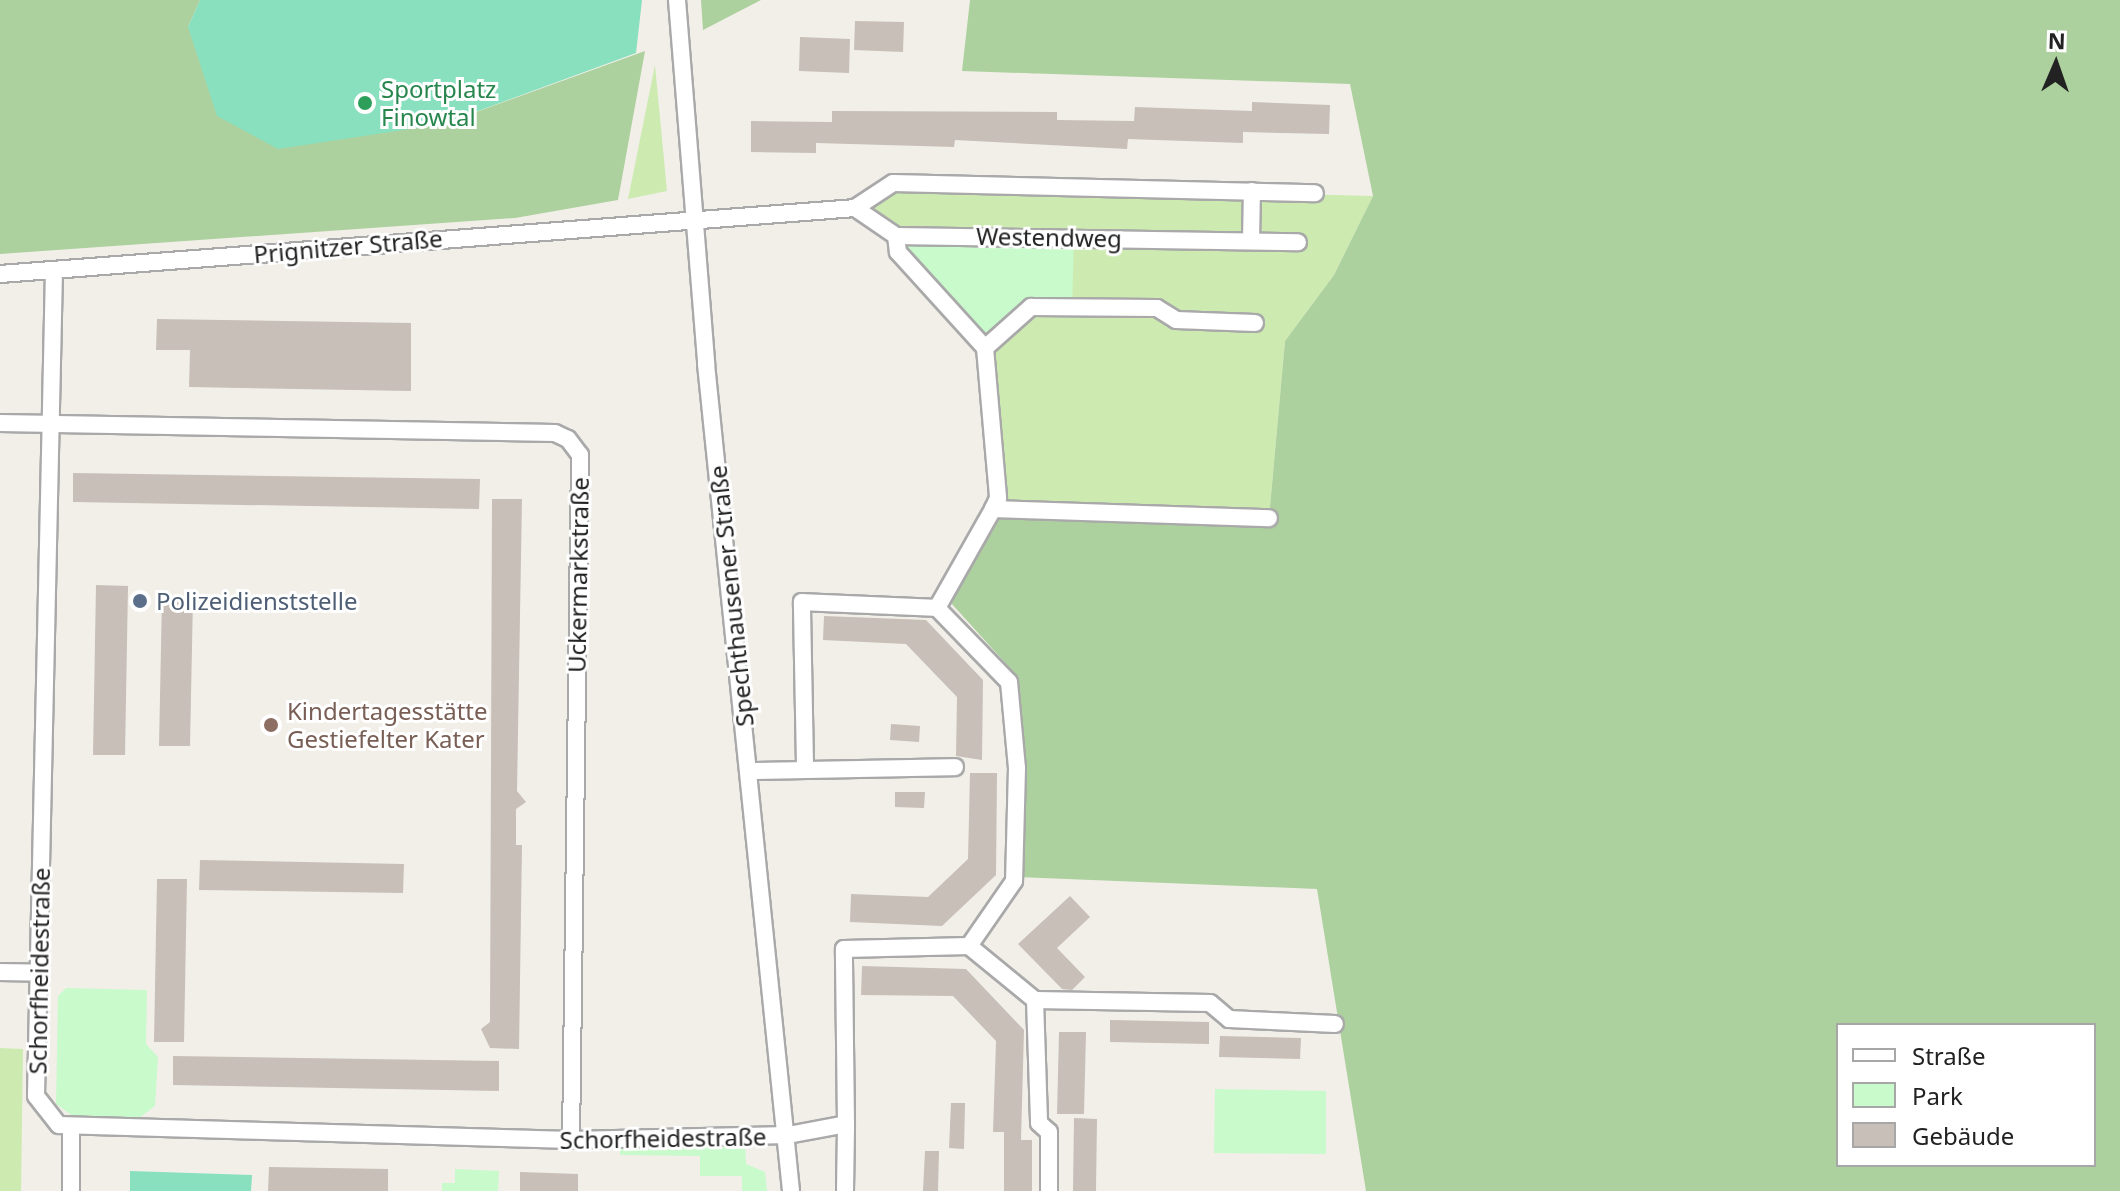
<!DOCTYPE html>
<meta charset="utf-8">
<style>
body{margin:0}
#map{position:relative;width:2120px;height:1191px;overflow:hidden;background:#f2efe9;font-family:"Noto Sans",sans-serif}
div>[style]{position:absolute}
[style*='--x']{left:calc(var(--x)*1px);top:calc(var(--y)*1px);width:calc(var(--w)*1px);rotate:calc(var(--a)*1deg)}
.grass>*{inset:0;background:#cdebb0}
.forest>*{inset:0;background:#add19e}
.park>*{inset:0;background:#c8facc}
.pitch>*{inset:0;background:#88e0be}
.building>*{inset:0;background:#c7bfb8}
.roads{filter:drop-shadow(2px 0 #a9a9a9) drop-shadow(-2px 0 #a9a9a9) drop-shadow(0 2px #a9a9a9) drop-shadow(0 -2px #a9a9a9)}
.street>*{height:16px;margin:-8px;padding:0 8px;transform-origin:8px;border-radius:8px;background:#fff}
.dots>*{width:22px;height:22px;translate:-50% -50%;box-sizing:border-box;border:4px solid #fff;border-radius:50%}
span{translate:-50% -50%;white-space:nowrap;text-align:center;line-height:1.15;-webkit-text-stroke:6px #fff;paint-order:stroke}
.leisure-label{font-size:24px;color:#27864d}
.left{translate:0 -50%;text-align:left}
.street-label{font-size:24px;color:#222}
.service-label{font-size:24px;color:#4e5e75}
.education-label{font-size:24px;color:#785e54}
.legend{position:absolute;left:1836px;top:1023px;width:260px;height:144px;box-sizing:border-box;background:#fff;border:2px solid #a7a7a7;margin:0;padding:10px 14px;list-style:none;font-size:24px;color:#222}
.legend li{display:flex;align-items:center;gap:16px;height:40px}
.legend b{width:40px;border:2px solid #a7a7a7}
.north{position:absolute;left:2016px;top:24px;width:80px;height:80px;-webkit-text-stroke:6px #fff;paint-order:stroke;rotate:2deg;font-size:22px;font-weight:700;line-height:32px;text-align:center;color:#222}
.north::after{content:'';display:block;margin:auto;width:28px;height:36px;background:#222;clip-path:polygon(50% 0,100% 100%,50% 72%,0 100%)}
</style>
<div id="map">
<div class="grass">
<i style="clip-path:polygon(655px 65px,667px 191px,628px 199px)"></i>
<i style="clip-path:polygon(893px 183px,1373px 196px,1334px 275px,1285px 341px,1269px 518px,993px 509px,985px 348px,896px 236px,855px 208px)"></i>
<i style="clip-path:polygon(0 1048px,23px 1049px,21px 1191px,0 1191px)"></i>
</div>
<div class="forest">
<i style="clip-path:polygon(0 0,200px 0,188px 27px,443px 124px,645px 51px,618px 200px,515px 218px,0 254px)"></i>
<i style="clip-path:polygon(701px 0,761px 0,703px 30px)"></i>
<i style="clip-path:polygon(evenodd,970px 0,2120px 0,2120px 1191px,1366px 1191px,1317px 889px,1017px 877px,1019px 678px,951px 603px,993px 509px,1269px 518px,1285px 341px,1334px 275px,1373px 196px,1350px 84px,962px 71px,970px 0,1838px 1025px,2094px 1025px,2094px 1165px,1838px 1165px,1838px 1025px)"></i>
</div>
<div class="park">
<i style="clip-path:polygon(896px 236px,1074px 237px,1072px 308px,1031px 308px,985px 348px,898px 252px)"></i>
<i style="clip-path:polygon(66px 988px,147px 990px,146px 1044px,158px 1057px,155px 1106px,139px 1118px,73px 1116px,56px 1104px,58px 996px)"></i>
<i style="clip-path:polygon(1215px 1089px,1326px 1091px,1326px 1154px,1214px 1153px)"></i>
<i style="clip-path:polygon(745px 1141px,746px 1164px,765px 1172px,767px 1191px,742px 1191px,742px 1176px,700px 1176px,700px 1156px,620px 1155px,620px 1143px)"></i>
<i style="clip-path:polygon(455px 1169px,499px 1171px,498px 1191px,442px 1191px,442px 1183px,455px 1183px)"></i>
</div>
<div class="pitch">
<i style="clip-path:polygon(200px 0,642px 0,636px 53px,443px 124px,278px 149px,217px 116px,188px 27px)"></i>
<i style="clip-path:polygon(130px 1171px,252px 1175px,251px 1191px,130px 1191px)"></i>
</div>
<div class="building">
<i style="clip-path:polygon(855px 21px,904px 22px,903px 52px,854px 50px)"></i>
<i style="clip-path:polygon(800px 37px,850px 39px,849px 73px,799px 71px)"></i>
<i style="clip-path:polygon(1252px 102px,1330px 105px,1329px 134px,1243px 132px,1243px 143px,1128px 139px,1127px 149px,955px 140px,954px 147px,816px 143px,816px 153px,751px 152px,751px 121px,832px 122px,832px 111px,1057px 112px,1057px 120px,1134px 121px,1135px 107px,1252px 111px)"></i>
<i style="clip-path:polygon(157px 319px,411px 323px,411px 391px,189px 387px,190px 350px,156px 350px)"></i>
<i style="clip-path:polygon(73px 473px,480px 479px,479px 509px,73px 502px)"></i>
<i style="clip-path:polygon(492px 499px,522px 499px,517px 791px,526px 802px,516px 809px,516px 845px,522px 845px,519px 1049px,490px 1048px,481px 1029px,490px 1022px)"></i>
<i style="clip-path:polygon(96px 585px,128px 586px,125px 755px,93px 755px)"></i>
<i style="clip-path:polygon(162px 597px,193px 597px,190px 746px,159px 746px)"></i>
<i style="clip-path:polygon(824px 616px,926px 620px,983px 680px,982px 760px,956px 756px,957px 697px,906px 644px,823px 640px)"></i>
<i style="clip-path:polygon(891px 724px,920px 726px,919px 742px,890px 740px)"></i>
<i style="clip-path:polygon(970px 773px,997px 773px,996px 875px,942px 926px,850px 922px,851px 894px,928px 897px,968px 859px)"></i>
<i style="clip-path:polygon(895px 792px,925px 792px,924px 808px,895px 807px)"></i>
<i style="clip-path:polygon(200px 860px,404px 864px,403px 893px,199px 890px)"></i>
<i style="clip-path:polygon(157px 879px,187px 879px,184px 1042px,154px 1042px)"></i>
<i style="clip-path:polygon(1070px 896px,1090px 917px,1057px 948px,1085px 977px,1072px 990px,1062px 989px,1018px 944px)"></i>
<i style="clip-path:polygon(862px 966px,966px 969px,1024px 1030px,1021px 1140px,1032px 1140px,1032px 1191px,1004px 1191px,1004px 1132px,993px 1132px,996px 1041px,953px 996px,861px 995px)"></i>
<i style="clip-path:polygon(1110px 1020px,1209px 1022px,1209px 1044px,1110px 1042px)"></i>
<i style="clip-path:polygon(1059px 1032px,1086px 1032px,1084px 1114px,1057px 1114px)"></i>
<i style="clip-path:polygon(1220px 1036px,1301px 1038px,1300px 1059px,1219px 1057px)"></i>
<i style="clip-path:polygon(173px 1056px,499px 1061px,499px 1091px,173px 1085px)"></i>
<i style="clip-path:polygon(951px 1103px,965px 1103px,964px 1149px,949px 1148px)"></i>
<i style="clip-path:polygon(1074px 1118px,1097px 1119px,1096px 1191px,1073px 1191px)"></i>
<i style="clip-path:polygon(925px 1151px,939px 1151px,938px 1191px,923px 1191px)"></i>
<i style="clip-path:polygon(269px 1167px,388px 1169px,388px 1191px,268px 1191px)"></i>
<i style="clip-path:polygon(520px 1172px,578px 1174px,578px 1191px,520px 1191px)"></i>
</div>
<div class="roads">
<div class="street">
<i style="--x:677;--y:0;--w:365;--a:85.4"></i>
<i style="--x:706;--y:364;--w:831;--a:84.13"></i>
<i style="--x:855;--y:208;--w:50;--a:34.3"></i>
<i style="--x:896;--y:236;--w:402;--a:0.9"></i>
<i style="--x:896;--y:236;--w:16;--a:83"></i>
<i style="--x:898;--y:252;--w:130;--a:47.8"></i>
<i style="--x:985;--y:348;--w:151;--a:85"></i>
<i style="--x:998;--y:498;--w:12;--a:114"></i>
<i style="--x:1251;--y:241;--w:50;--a:-88.9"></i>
<i style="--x:54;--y:270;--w:826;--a:91.25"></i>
<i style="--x:36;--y:1096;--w:37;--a:52"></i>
<i style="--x:59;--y:1125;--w:512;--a:1.68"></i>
<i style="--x:571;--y:1140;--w:217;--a:-1.3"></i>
<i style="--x:788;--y:1135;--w:59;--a:-10.7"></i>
<i style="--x:846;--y:1124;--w:175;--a:-90.7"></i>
<i style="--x:844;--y:949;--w:125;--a:-1.4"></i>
<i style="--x:969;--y:946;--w:85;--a:39.3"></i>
<i style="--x:1035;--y:1000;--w:175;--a:1"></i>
<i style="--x:1210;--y:1003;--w:25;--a:40"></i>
<i style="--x:1229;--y:1019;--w:106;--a:2.7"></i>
<i style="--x:0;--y:274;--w:858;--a:-4.41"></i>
<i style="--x:855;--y:208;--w:45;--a:-33.3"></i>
<i style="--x:893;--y:183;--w:422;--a:1.4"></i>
<i style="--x:985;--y:348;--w:62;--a:-41.7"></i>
<i style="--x:1031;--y:307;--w:126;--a:0.5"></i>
<i style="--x:1157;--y:308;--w:22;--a:32"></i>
<i style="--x:1176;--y:320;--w:79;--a:2.2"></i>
<i style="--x:0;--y:423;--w:555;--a:1.03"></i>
<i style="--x:555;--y:433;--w:14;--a:25"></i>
<i style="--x:568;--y:439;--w:20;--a:53"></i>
<i style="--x:580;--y:455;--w:685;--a:90.75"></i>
<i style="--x:937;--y:608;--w:103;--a:45.8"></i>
<i style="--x:1009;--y:682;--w:86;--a:84.7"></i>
<i style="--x:1017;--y:768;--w:113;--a:91.5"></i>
<i style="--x:1014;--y:881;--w:79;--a:124.7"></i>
<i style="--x:805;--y:765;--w:163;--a:-91.1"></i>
<i style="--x:802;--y:602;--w:135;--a:2.5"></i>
<i style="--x:937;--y:608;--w:114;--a:-60.5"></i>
<i style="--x:993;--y:509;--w:276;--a:1.9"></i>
<i style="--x:750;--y:771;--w:205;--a:-1.1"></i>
<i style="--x:0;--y:972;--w:39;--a:1"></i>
<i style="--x:1035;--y:1000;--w:123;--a:88.1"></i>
<i style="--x:1039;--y:1123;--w:13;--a:42"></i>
<i style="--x:1049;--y:1132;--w:59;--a:90"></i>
<i style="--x:71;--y:1191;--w:62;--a:-90"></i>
<i style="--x:845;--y:1191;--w:67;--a:-89.1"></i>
</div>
</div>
<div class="dots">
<i style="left:365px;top:103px;background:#2e9e5b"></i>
<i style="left:140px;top:601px;background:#5c6f8a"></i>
<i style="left:271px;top:725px;background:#8d6e63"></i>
</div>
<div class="leisure-label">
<span class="left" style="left:381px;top:103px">Sportplatz<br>Finowtal</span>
</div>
<div class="street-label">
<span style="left:1049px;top:237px;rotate:1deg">Westendweg</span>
<span style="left:348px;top:246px;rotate:-5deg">Prignitzer Straße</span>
<span style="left:578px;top:575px;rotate:-89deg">Uckermarkstraße</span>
<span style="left:731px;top:596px;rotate:-96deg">Spechthausener Straße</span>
<span style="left:39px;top:971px;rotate:-89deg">Schorfheidestraße</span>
<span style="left:663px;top:1138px;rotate:-1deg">Schorfheidestraße</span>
</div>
<div class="service-label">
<span class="left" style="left:156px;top:601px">Polizeidienststelle</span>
</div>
<div class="education-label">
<span class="left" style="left:287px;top:725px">Kindertagesstätte<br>Gestiefelter Kater</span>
</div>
<ul class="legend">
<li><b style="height:10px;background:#fff"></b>Straße</li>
<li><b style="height:22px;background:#c8facc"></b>Park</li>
<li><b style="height:22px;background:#c7bfb8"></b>Gebäude</li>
</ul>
<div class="north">N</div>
</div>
